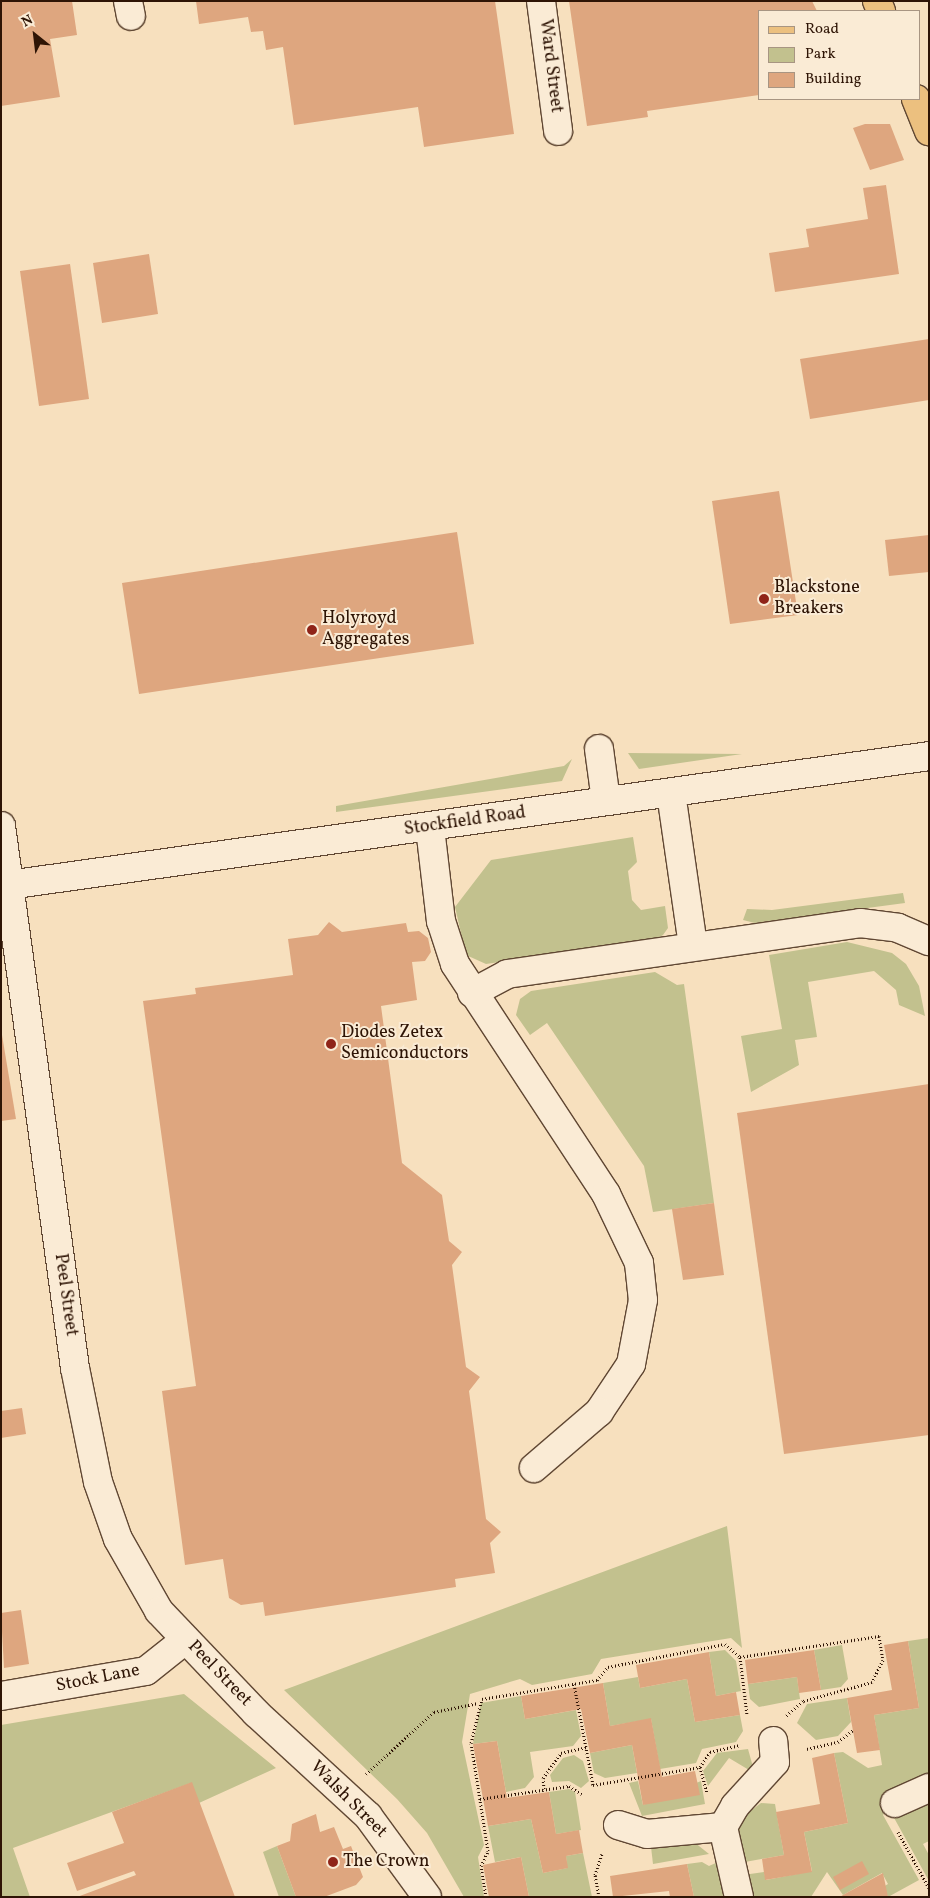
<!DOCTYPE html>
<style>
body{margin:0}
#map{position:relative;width:930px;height:1898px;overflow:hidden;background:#f7e0be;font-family:Vollkorn,serif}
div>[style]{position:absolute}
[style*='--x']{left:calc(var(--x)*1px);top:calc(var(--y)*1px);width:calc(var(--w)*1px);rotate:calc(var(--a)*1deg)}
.green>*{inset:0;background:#c2c18e}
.building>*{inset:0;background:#dea67f}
.path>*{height:3px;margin-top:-1.5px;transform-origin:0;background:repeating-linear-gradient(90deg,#2e1405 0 1px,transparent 0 3.5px)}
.roads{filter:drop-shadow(1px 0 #604733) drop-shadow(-1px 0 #604733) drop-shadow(0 1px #604733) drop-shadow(0 -1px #604733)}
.minor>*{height:28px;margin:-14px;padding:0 14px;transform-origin:14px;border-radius:14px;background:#faebd5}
.major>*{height:28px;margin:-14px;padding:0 14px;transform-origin:14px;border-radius:14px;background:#ecc07f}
.dots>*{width:14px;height:14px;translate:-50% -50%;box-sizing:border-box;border:2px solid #faebd5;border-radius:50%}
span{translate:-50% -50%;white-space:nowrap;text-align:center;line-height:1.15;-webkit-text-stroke:4px #faebd5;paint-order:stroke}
.street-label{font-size:18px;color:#2e1405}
.poi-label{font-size:18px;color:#2e1405}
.left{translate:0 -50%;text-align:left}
.frame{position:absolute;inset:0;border:2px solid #2e1405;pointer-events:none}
.legend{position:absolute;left:758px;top:10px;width:162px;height:90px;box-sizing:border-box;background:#faebd5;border:1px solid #a89582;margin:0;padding:6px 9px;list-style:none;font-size:15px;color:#2e1405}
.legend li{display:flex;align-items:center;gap:10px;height:25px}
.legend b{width:25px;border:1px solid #a89582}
.north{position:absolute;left:10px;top:10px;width:50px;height:50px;-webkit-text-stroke:4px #faebd5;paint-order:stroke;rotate:331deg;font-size:14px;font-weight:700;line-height:20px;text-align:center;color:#2e1405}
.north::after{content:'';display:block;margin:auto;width:18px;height:22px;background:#2e1405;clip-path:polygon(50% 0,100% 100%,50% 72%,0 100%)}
</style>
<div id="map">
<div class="green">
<i style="clip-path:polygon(628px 753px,742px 754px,639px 769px)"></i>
<i style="clip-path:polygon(572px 759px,562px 781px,336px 812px,336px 806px,564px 766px)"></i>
<i style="clip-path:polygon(633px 837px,637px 862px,628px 871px,632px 900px,641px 910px,665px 906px,668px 928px,663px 935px,653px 940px,486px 964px,466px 955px,455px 907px,491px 860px)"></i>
<i style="clip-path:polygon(903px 893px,905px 903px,755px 923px,743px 920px,747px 909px,772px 910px)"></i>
<i style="clip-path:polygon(847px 942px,892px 953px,906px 964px,919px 986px,925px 1016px,899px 1005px,896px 990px,874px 971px,808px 982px,817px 1037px,795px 1040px,799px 1065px,751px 1092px,741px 1036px,782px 1029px,769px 955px)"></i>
<i style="clip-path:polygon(655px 972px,677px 985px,684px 984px,714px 1203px,653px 1212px,644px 1166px,547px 1023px,530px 1035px,516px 1015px,520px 999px,531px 991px)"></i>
<i style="clip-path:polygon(727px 1526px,742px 1648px,731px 1638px,601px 1659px,592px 1674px,532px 1685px,520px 1679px,470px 1694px,462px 1742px,484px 1845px,478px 1857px,484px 1897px,464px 1897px,427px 1833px,397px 1799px,284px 1690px)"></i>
<i style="clip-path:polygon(929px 1638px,929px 1773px,904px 1786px,883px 1815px,919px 1880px,888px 1897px,883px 1887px,888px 1884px,882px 1873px,843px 1895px,827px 1872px,811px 1897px,748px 1897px,743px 1875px,764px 1872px,766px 1880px,812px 1871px,804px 1832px,848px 1823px,834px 1753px,843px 1752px,868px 1768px,882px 1765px,874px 1715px,919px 1708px,908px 1641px)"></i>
<i style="clip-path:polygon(842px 1645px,848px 1679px,841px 1687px,821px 1690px,814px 1650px)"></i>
<i style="clip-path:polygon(725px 1650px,736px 1661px,741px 1691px,716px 1696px,709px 1652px)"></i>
<i style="clip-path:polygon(638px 1677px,640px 1688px,687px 1679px,695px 1722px,740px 1715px,743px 1731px,736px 1742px,702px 1749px,696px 1763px,660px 1769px,651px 1719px,610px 1726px,603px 1683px)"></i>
<i style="clip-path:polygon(797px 1677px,800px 1699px,759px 1707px,750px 1699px,748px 1684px)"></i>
<i style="clip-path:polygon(184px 1694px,276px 1768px,199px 1803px,191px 1783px,13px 1848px,30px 1897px,1px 1897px,1px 1725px)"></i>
<i style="clip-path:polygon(521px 1696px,525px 1719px,576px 1710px,581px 1736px,573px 1746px,530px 1752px,534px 1777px,525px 1788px,506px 1792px,497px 1741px,473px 1744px,481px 1703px)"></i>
<i style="clip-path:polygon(847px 1698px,851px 1722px,838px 1736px,816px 1740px,797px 1723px,807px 1704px)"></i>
<i style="clip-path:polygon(632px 1745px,637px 1773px,605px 1778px,594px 1773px,590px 1753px)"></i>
<i style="clip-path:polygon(748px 1749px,753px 1767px,749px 1770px,729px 1758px,708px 1786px,703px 1771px,717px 1753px)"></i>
<i style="clip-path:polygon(574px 1755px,583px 1761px,589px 1781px,581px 1788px,569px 1781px,552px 1782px,550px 1775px,563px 1758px)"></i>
<i style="clip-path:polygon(638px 1781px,643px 1805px,701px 1781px,705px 1804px,642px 1816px,629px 1783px)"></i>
<i style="clip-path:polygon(569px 1789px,575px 1792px,581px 1830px,556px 1834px,549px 1792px)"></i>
<i style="clip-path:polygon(761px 1803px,775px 1804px,784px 1855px,745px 1862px,738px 1853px,739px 1828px,744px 1816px)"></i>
<i style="clip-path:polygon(929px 1803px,929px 1841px,923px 1844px,929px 1855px,929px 1881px,893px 1816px)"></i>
<i style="clip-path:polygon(531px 1819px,543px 1873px,567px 1868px,566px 1856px,583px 1853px,592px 1897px,529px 1897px,521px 1857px,495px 1862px,488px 1826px)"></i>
<i style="clip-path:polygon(694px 1842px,709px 1854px,653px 1864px,651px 1847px)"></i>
<i style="clip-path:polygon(277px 1846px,296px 1897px,279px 1897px,263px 1852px)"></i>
<i style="clip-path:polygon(702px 1862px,709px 1866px,718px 1862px,729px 1897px,694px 1897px,687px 1864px)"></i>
</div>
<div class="building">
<i style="clip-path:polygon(1px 1px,72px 1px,77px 35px,50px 39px,60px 97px,1px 106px)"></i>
<i style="clip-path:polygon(196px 1px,495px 1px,514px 134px,424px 147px,418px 107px,294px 125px,283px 47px,266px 50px,263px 31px,251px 32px,248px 17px,199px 24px)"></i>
<i style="clip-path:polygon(569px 1px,812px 1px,817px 11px,759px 11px,759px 95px,647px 111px,648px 117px,587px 126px)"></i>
<i style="clip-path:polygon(865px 124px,890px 124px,904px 160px,870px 170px,853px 128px)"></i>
<i style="clip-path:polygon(886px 185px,899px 274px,775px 292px,769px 253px,809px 247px,806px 229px,868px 219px,863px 188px)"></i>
<i style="clip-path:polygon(149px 254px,158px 314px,102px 323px,93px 263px)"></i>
<i style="clip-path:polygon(70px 264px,89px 399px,39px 406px,20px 271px)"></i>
<i style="clip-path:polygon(929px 339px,929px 400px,810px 419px,800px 359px)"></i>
<i style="clip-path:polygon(779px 491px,798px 615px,730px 624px,712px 501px)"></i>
<i style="clip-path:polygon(457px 532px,474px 644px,139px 694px,122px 583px)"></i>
<i style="clip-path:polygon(929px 535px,929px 572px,889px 576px,885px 540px)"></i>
<i style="clip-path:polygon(329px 922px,342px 932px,406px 923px,408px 932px,419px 931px,428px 938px,431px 952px,425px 961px,412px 962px,417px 1000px,381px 1006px,402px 1163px,442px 1195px,449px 1241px,462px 1252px,452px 1265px,466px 1367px,480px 1377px,469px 1391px,486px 1519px,501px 1532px,490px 1543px,495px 1573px,455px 1579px,456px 1587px,265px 1616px,263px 1602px,241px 1605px,229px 1598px,223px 1559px,185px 1565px,162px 1391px,196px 1386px,143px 1001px,196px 994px,195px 988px,293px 975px,288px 939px,318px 935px)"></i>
<i style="clip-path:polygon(1px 1029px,16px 1119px,1px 1121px)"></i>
<i style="clip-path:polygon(929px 1084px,929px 1435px,784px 1454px,737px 1113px)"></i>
<i style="clip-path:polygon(714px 1203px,724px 1275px,683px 1280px,672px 1209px)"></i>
<i style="clip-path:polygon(22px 1408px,26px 1434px,1px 1438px,1px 1411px)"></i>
<i style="clip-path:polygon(21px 1610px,29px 1664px,4px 1668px,1px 1613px)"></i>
<i style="clip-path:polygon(908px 1641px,919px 1708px,874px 1715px,880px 1750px,857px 1753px,847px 1698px,892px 1690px,884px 1645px)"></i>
<i style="clip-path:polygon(814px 1650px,821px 1690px,799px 1693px,797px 1677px,748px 1684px,745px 1660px)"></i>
<i style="clip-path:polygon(709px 1652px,716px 1696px,736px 1692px,740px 1715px,695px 1722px,687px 1679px,640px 1688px,636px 1665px)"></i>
<i style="clip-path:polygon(603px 1683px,610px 1726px,651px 1718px,662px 1777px,695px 1771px,700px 1795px,643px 1805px,632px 1745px,590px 1753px,581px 1709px,525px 1719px,521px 1696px)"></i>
<i style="clip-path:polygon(497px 1741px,507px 1798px,549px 1792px,556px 1834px,579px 1830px,583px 1853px,566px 1856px,568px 1868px,543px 1873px,531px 1819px,488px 1826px,473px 1744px)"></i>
<i style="clip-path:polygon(834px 1753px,848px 1823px,804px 1832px,812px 1872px,765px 1880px,762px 1859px,784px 1855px,776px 1812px,820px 1804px,812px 1758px)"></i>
<i style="clip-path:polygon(192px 1782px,235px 1897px,77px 1897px,136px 1875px,134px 1871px,77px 1891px,67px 1863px,124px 1843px,112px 1812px)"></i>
<i style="clip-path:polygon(316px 1814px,320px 1832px,334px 1827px,343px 1849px,351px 1846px,363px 1877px,356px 1885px,324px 1897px,296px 1897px,277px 1846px,290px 1841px,292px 1824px)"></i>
<i style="clip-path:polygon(521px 1857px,529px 1897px,489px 1897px,483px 1865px)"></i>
<i style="clip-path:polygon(862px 1861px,869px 1874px,840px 1890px,833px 1877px)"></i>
<i style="clip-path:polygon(687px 1864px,694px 1897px,670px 1897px,669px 1891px,613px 1897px,610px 1876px)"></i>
<i style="clip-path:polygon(883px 1873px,888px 1897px,840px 1897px,843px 1895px)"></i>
</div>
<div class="path">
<i style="--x:740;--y:1657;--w:141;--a:-8.6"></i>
<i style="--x:879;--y:1636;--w:24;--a:81"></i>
<i style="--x:883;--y:1660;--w:25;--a:117"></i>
<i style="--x:872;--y:1682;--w:72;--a:164.6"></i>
<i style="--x:803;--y:1701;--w:23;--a:139"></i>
<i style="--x:574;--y:1684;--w:103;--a:79.3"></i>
<i style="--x:593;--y:1785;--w:109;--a:-9.5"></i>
<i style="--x:700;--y:1767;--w:18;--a:-56"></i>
<i style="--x:710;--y:1752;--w:31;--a:-13"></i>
<i style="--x:807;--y:1749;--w:32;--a:-13"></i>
<i style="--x:838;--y:1742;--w:19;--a:-39"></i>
<i style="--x:700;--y:1767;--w:27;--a:75"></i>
<i style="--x:366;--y:1774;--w:92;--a:-42.4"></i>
<i style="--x:434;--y:1712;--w:45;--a:-11.6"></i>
<i style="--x:544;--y:1789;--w:11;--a:-95"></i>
<i style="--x:543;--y:1778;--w:31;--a:-54"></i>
<i style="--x:561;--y:1753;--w:26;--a:-13"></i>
<i style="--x:480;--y:1799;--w:90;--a:-8.3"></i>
<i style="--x:569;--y:1786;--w:15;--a:32"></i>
<i style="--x:898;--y:1832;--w:64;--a:61"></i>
<i style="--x:486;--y:1897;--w:31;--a:-99"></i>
<i style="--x:481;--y:1866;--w:17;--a:-65"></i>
<i style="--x:488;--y:1851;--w:109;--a:-98.9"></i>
<i style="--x:471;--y:1743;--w:45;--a:-76"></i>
<i style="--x:482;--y:1699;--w:117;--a:-9.4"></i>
<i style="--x:597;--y:1680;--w:17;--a:-50"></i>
<i style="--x:608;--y:1667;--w:119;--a:-11.1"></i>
<i style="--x:725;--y:1644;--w:20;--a:41"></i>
<i style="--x:740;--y:1657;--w:58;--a:83.1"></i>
<i style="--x:599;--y:1897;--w:22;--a:-100"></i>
<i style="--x:595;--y:1875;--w:22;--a:-72"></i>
</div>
<div class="roads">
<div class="minor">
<i style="--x:128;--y:1;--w:15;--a:79"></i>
<i style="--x:541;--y:1;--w:131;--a:82.5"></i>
<i style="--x:599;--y:749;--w:52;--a:82.3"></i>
<i style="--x:671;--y:793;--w:155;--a:81.8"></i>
<i style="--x:1;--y:826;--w:547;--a:82.23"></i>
<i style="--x:75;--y:1368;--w:116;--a:78.6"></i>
<i style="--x:98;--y:1482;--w:60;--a:70.7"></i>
<i style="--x:118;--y:1539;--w:83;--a:60.3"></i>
<i style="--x:159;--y:1611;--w:141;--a:46.4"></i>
<i style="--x:256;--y:1713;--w:152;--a:42.6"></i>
<i style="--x:368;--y:1816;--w:100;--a:53.9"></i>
<i style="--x:430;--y:828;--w:94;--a:83.3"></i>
<i style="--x:441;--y:921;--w:45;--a:72"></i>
<i style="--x:455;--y:964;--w:275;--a:56.7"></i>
<i style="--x:606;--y:1194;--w:76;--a:64.4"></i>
<i style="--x:639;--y:1263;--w:37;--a:84"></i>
<i style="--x:643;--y:1300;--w:65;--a:100.6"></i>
<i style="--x:631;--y:1364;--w:58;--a:123.7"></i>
<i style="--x:599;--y:1412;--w:86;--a:139.3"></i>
<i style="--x:1;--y:886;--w:937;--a:-7.97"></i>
<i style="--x:472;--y:993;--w:40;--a:-28"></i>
<i style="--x:507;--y:974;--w:357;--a:-8.2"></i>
<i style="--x:860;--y:923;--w:38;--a:7"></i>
<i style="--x:898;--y:928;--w:34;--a:23"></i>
<i style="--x:1;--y:1696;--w:147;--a:-9.8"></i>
<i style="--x:146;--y:1671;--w:50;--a:-38.5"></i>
<i style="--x:895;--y:1803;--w:37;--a:-24"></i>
<i style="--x:618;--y:1825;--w:30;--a:17"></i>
<i style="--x:647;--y:1834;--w:76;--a:-5.3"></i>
<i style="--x:739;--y:1897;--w:72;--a:-102.9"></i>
<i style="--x:723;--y:1827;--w:24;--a:-60"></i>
<i style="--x:735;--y:1806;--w:59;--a:-47.7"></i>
<i style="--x:775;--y:1762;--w:21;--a:-95"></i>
</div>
<div class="major">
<i style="--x:877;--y:1;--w:11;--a:68"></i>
<i style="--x:916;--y:99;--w:35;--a:68"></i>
</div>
</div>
<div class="dots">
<i style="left:764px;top:599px;background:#8f2418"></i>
<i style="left:312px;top:630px;background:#8f2418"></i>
<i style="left:331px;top:1044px;background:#8f2418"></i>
<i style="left:333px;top:1862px;background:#8f2418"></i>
</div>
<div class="street-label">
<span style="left:550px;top:66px;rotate:83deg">Ward Street</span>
<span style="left:465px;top:822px;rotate:-8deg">Stockfield Road</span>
<span style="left:65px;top:1295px;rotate:82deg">Peel Street</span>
<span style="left:219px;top:1674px;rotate:46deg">Peel Street</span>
<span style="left:98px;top:1679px;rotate:-11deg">Stock Lane</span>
<span style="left:348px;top:1800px;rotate:45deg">Walsh Street</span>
</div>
<div class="poi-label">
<span class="left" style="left:774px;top:599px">Blackstone<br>Breakers</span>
<span class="left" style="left:322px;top:630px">Holyroyd<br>Aggregates</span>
<span class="left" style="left:341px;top:1044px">Diodes Zetex<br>Semiconductors</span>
<span class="left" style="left:343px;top:1862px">The Crown</span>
</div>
<div class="frame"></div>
<ul class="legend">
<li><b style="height:6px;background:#ecc07f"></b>Road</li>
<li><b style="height:14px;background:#c2c18e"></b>Park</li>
<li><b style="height:14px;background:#dea67f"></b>Building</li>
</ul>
<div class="north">N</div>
</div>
